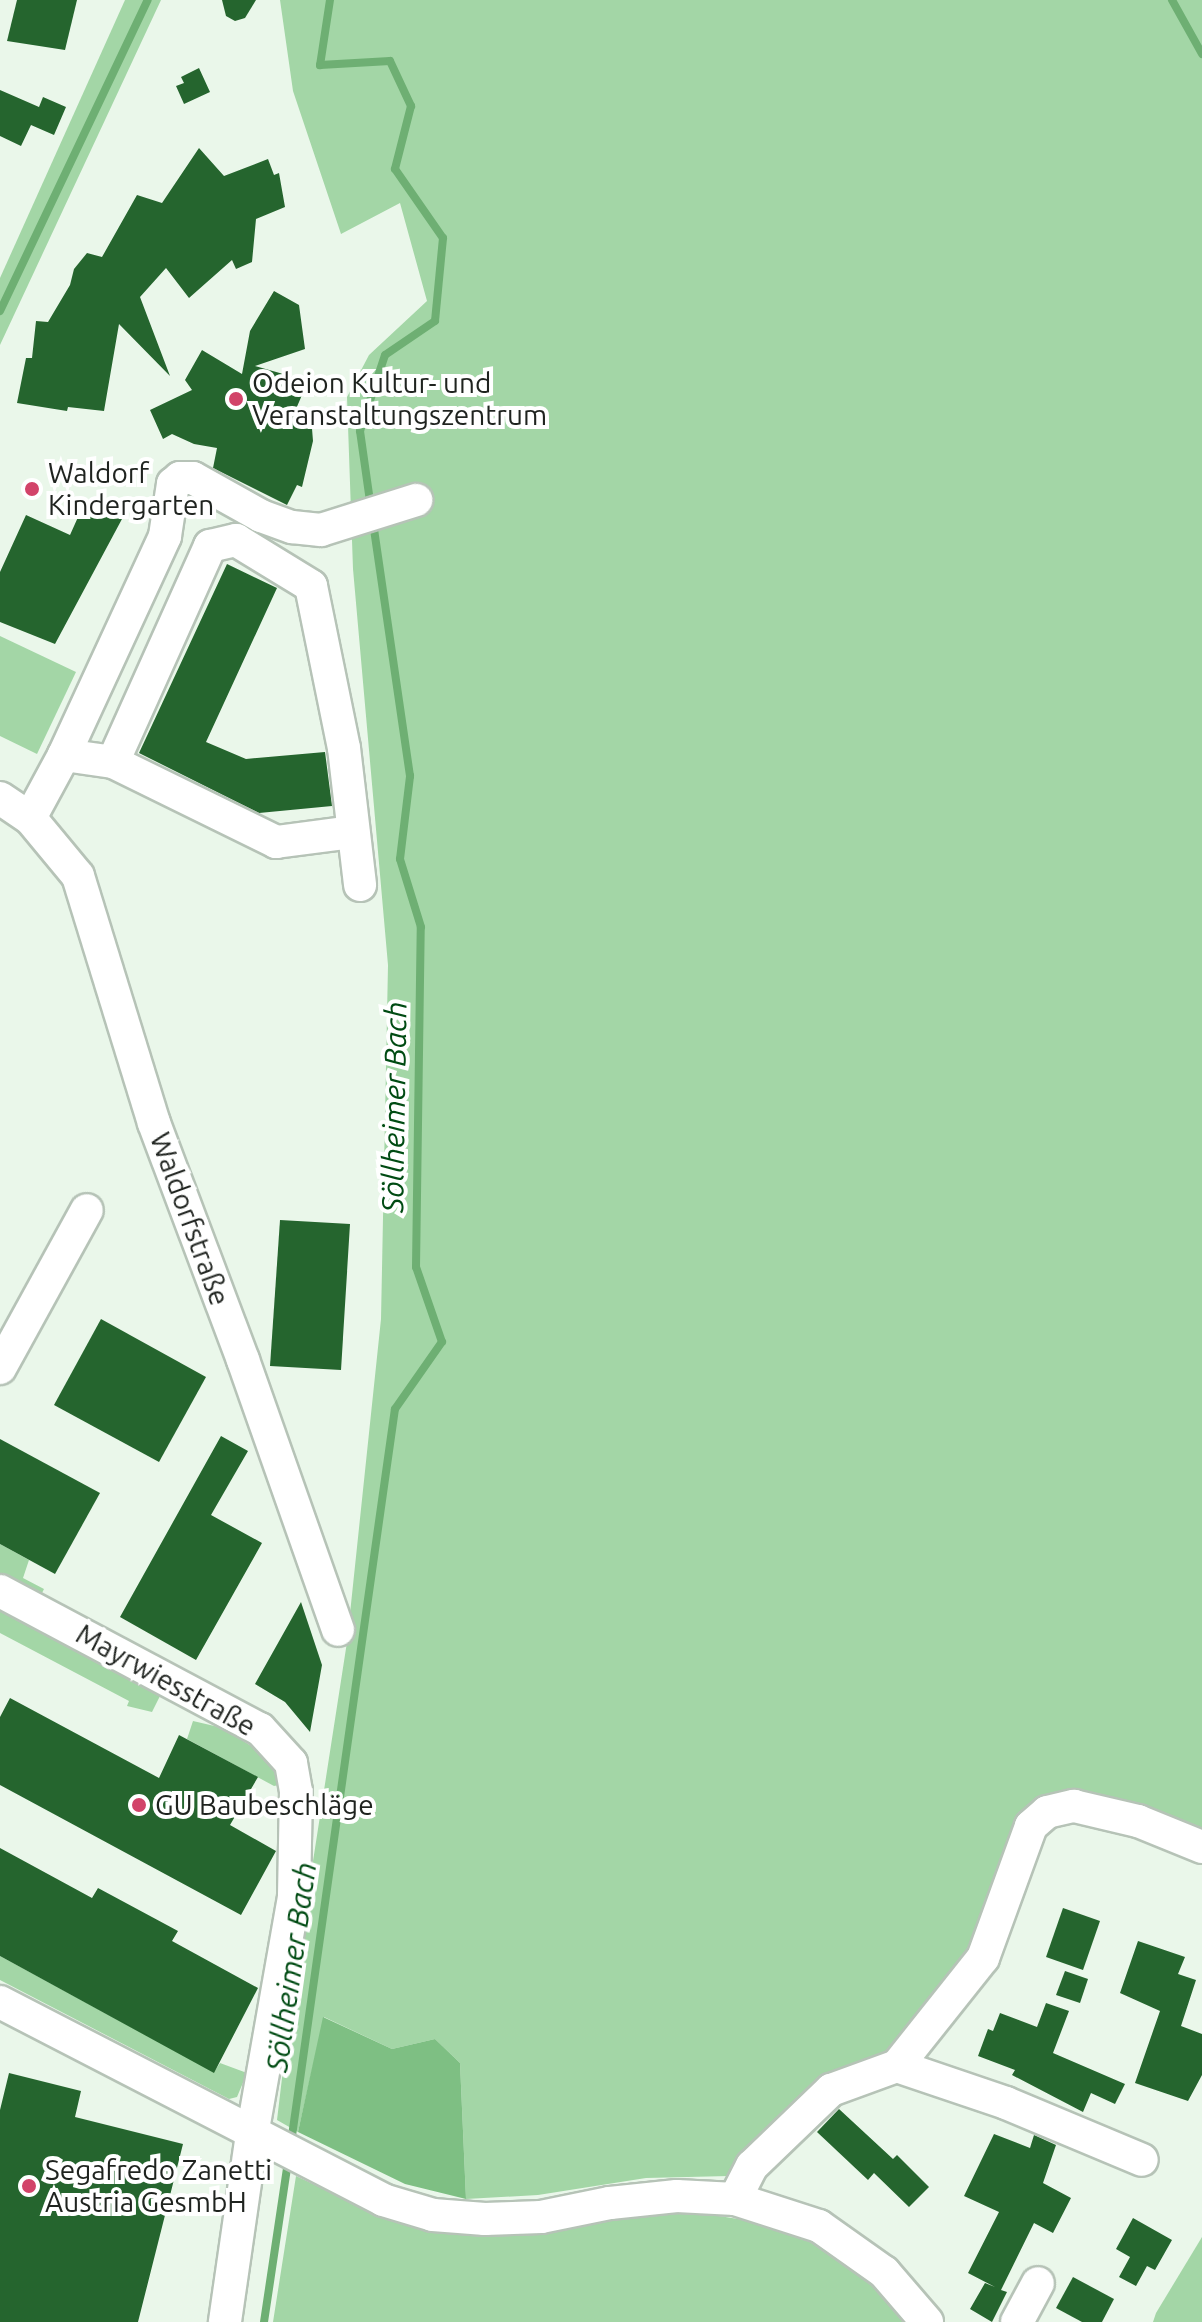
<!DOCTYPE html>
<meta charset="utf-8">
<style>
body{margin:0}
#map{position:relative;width:1202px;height:2322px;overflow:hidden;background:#eaf7ea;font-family:Ubuntu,sans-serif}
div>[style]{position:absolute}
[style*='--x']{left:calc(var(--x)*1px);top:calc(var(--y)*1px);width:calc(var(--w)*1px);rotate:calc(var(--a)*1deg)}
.green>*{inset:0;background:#a3d6a6}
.forest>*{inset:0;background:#7ebf83}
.stream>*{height:8px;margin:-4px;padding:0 4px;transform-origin:4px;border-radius:4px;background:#6eaf73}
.building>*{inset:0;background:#25652e}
.roads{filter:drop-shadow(2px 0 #b6c3b7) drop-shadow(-2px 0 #b6c3b7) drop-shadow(0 2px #b6c3b7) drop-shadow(0 -2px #b6c3b7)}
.minor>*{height:32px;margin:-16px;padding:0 16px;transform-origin:16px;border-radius:16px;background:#fff}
.dots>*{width:22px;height:22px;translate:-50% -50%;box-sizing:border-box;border:4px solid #fff;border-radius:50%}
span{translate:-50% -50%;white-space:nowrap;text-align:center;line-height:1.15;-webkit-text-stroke:8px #fff;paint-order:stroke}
.poi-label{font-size:28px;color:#1f231f}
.left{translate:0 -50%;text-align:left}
.street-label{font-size:28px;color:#1f231f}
.water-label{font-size:30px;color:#004b13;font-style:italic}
</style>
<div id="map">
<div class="green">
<i style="clip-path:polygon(125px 0,161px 0,0 345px,0 278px)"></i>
<i style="clip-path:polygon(280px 0,1202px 0,1202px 1841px,1043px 1806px,990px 1926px,891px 2061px,729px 2176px,646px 2178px,538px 2195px,466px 2199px,460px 2063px,435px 2039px,392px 2049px,324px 2017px,298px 2132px,277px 2120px,291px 2003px,347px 1642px,381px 1319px,388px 965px,353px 569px,347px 397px,369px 355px,427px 301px,400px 203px,341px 234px,293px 91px)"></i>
<i style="clip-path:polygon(0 636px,76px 672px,37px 754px,0 736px)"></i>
<i style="clip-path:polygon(0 1544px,29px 1560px,23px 1578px,44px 1589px,40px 1597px,0 1575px)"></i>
<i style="clip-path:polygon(0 1609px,136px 1682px,162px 1692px,152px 1712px,127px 1706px,129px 1701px,0 1633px)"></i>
<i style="clip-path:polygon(193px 1721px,223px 1728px,264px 1754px,283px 1784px,274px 1786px,187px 1739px)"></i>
<i style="clip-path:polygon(0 1956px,214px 2072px,220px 2063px,247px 2073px,237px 2097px,229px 2099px,0 1980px)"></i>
<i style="clip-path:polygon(296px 2176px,384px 2217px,497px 2236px,611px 2218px,687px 2211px,751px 2221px,812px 2238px,855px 2266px,891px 2299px,910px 2322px,273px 2322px)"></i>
<i style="clip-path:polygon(1202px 2237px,1202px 2322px,1153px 2322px,1156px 2313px)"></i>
</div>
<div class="forest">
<i style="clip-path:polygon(323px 2017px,392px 2049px,435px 2039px,460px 2063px,466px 2199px,405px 2184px,298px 2132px)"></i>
</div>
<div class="stream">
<i style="--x:330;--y:0;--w:66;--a:98.7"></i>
<i style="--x:320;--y:65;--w:70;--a:-3.3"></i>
<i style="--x:390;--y:61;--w:50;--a:65"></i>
<i style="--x:411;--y:106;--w:65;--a:104.3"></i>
<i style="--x:395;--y:169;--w:84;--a:55.2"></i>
<i style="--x:443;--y:238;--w:83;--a:95.5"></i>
<i style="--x:435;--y:321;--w:60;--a:145.8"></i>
<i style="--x:385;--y:355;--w:80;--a:108.2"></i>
<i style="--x:360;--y:431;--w:78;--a:81.9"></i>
<i style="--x:1172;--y:0;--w:62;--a:60.9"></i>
<i style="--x:0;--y:311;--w:344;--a:-64.6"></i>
<i style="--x:291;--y:2143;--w:741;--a:-81.94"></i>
<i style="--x:395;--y:1409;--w:82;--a:-55"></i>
<i style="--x:442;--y:1342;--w:79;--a:-109.1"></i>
<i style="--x:416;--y:1267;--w:340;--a:-89.2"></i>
<i style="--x:421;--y:927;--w:71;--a:-107.2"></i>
<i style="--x:400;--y:859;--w:84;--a:-83.1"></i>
<i style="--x:410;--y:776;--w:257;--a:-98.3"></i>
<i style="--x:264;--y:2322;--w:163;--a:-81.5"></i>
</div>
<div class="building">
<i style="clip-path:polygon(17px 0,77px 0,65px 50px,7px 41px)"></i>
<i style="clip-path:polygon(222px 0,256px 0,245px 18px,235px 21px,226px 16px)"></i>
<i style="clip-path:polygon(199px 68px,210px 92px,184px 104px,176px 86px,184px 83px,181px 77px)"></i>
<i style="clip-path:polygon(0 90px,39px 107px,43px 97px,66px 107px,54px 135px,31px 125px,21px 146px,0 136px)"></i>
<i style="clip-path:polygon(199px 148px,224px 176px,268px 159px,274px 175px,279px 173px,285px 207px,256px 219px,252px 262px,236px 269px,232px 260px,189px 298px,166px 268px,140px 297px,170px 376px,119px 324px,104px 411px,68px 407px,67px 411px,17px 403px,26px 358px,32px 358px,36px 321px,48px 322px,70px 285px,74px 269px,87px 253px,102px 257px,137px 195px,162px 203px)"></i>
<i style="clip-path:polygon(274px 291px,299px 305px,305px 349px,255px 366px,308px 381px,296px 409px,311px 416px,313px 441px,302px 487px,297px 485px,287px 505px,213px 468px,217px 448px,194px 444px,172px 434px,163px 439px,150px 410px,192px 390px,185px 380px,202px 350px,242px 374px,250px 331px)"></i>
<i style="clip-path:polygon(83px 506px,122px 519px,55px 644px,0 622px,0 572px,26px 515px,70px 535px)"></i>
<i style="clip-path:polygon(227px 564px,277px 588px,206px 742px,246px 759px,325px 752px,332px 806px,259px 813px,139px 753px)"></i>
<i style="clip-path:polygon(280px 1220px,350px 1224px,341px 1370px,270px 1366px)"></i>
<i style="clip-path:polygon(101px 1319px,206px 1377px,159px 1462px,54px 1405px)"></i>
<i style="clip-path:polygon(221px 1436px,248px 1451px,211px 1515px,262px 1543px,196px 1660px,120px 1617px)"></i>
<i style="clip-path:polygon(0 1439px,100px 1493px,55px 1574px,0 1544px)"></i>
<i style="clip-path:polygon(301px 1602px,322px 1665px,310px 1732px,285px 1702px,255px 1684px)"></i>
<i style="clip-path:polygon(10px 1698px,159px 1778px,179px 1735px,258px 1777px,230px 1825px,276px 1851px,241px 1915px,0 1785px,0 1717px)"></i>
<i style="clip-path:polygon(0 1848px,92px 1898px,98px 1888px,178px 1931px,172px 1941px,258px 1988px,214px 2073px,0 1956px)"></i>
<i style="clip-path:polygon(1063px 1908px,1100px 1921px,1083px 1970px,1046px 1957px)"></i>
<i style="clip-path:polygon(1138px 1941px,1185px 1957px,1178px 1974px,1196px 1980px,1181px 2026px,1202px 2034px,1202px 2075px,1188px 2101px,1135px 2083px,1160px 2011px,1120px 1993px)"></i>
<i style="clip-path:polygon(1065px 1971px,1088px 1979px,1080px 2003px,1056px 1995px)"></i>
<i style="clip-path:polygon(1046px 2003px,1069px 2011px,1053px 2053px,1125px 2084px,1115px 2104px,1091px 2093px,1083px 2112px,1012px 2075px,1015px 2070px,978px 2056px,988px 2029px,993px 2031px,1000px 2013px,1037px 2027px)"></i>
<i style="clip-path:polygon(9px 2073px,81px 2091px,75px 2117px,183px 2144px,138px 2322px,0 2322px,0 2110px)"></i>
<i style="clip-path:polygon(839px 2109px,893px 2159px,897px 2155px,929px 2187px,909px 2207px,874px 2173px,868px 2180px,817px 2132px)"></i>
<i style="clip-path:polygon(994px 2134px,1030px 2148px,1034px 2135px,1056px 2145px,1043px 2183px,1071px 2198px,1053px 2233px,1034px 2223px,1001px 2290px,1007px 2292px,992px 2322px,970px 2309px,985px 2283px,995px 2287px,968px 2273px,999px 2212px,964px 2196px)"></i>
<i style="clip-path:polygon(1133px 2218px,1172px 2240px,1155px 2270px,1147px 2266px,1136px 2286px,1119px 2277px,1130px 2257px,1116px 2249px)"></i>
<i style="clip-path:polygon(1073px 2277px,1114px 2299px,1102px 2322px,1082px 2322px,1056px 2308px)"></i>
</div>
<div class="roads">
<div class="minor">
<i style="--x:64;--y:755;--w:49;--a:8.1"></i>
<i style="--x:113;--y:762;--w:182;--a:26.1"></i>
<i style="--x:276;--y:842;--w:78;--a:-7.4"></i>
<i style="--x:113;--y:762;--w:237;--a:-65.8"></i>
<i style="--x:210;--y:546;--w:27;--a:-13"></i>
<i style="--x:236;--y:540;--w:88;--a:31.5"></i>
<i style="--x:311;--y:586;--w:165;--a:78.5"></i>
<i style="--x:344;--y:748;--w:138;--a:83.3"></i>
<i style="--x:0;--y:798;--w:36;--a:34"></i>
<i style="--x:30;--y:818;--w:75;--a:50.4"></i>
<i style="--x:78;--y:876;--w:258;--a:72.9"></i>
<i style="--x:154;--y:1123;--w:253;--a:69.4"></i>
<i style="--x:243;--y:1360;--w:286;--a:70.6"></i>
<i style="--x:30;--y:818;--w:72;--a:-61.6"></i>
<i style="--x:64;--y:755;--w:241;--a:-65.2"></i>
<i style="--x:165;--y:536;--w:53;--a:-81.3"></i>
<i style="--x:173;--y:484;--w:9;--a:-41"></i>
<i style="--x:180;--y:478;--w:13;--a:0"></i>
<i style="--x:193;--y:478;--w:78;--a:29.2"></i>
<i style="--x:261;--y:516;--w:33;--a:20"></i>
<i style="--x:292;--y:527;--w:29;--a:6"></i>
<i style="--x:321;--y:530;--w:100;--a:-17.5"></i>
<i style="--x:0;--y:1368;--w:180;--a:-61.2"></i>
<i style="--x:0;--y:1591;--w:294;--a:28"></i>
<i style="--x:260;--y:1729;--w:46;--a:47.6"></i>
<i style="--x:291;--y:1763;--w:28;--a:80"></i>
<i style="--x:296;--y:1791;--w:106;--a:91.1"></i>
<i style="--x:294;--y:1897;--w:241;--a:100"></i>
<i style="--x:252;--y:2134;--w:190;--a:98.2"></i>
<i style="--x:0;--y:2002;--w:431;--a:27.3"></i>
<i style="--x:383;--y:2200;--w:52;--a:16.7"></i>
<i style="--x:433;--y:2215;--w:52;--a:4.4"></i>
<i style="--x:485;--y:2219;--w:56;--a:-2"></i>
<i style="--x:541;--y:2217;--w:70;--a:-11.5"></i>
<i style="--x:610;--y:2203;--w:67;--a:-6"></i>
<i style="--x:677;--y:2196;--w:58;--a:3"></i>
<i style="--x:735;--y:2199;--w:88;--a:17.8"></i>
<i style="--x:819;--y:2226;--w:80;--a:35.3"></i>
<i style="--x:884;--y:2272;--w:66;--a:49.3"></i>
<i style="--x:897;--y:2066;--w:115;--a:18.7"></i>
<i style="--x:1006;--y:2103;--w:147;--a:22.7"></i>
<i style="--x:735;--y:2199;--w:37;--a:-63"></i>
<i style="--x:752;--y:2166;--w:110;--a:-43.9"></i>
<i style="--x:831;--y:2090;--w:70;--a:-20"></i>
<i style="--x:897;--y:2066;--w:138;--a:-51.5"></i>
<i style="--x:983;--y:1958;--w:140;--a:-70"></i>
<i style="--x:1031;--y:1826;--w:21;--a:-41"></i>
<i style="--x:1047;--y:1812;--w:28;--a:-13"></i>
<i style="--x:1074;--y:1806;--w:66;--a:13.2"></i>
<i style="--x:1138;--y:1821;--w:69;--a:22.1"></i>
<i style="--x:1017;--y:2322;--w:44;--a:-61.7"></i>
</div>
</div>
<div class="dots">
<i style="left:236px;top:399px;background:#d24369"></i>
<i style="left:32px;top:489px;background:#d24369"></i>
<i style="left:139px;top:1805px;background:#d24369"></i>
<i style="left:29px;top:2186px;background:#d24369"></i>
</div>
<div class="poi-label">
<span class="left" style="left:252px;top:399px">Odeion Kultur- und<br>Veranstaltungszentrum</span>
<span class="left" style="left:48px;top:489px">Waldorf<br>Kindergarten</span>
<span class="left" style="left:155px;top:1805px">GU Baubeschläge</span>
<span class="left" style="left:45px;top:2186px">Segafredo Zanetti<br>Austria GesmbH</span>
</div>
<div class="street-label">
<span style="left:190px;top:1219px;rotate:70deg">Waldorfstraße</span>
<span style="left:166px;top:1680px;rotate:29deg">Mayrwiesstraße</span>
</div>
<div class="water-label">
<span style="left:394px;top:1107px;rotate:-89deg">Söllheimer Bach</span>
<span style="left:291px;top:1967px;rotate:-82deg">Söllheimer Bach</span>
</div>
</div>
